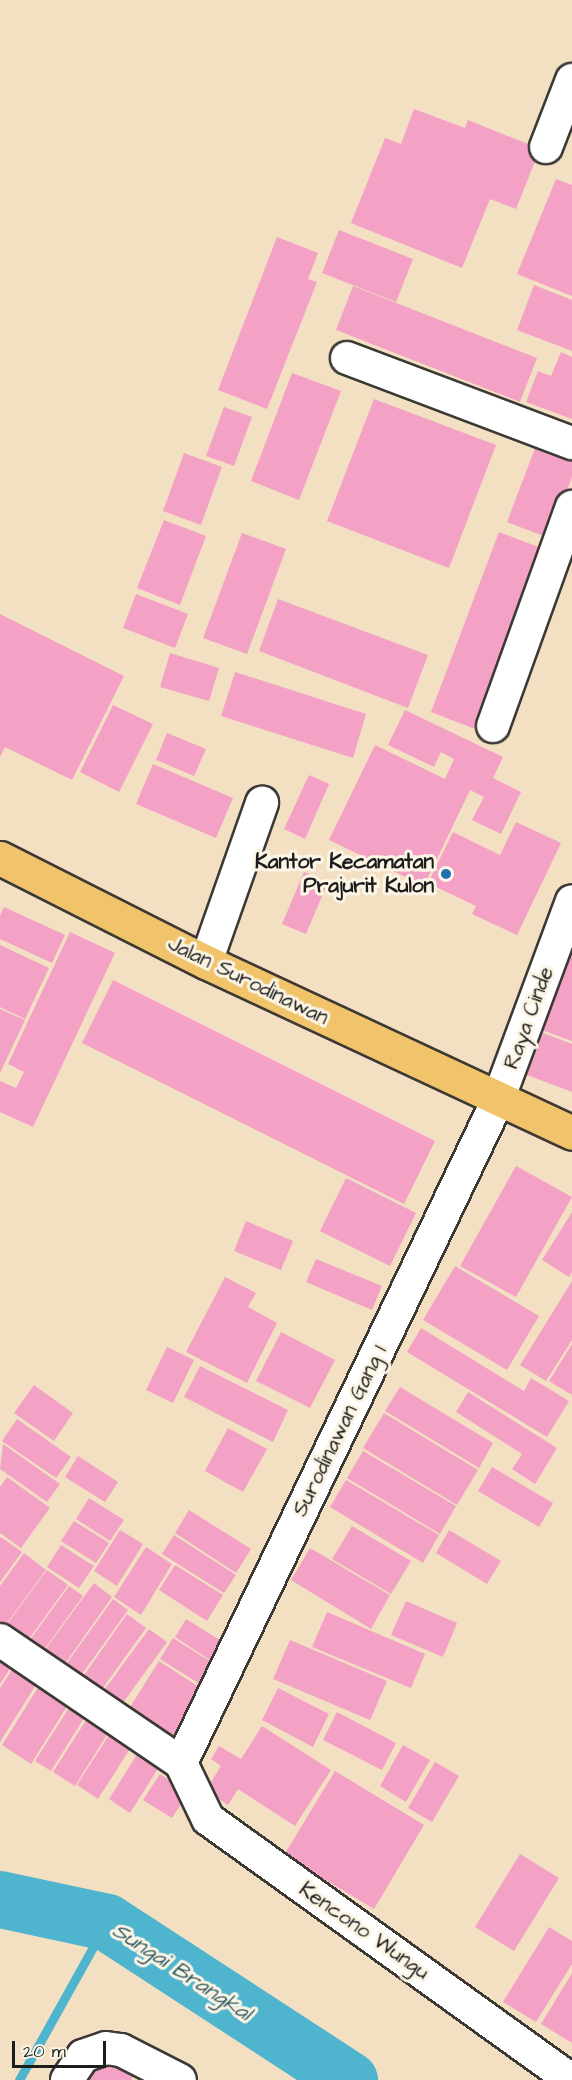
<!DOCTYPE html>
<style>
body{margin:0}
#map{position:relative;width:572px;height:2080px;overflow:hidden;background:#f3e0c3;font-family:"Architects Daughter",sans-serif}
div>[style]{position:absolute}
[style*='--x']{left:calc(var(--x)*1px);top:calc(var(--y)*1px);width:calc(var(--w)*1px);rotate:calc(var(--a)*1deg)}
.stream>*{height:9px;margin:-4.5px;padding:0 4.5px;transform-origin:4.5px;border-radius:4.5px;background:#4fb4ce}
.river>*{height:57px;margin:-28.5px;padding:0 28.5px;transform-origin:28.5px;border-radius:28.5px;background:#4fb4ce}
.building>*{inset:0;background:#f3a1c4}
.roads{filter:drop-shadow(2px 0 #3c3935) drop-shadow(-2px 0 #3c3935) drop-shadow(0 2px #3c3935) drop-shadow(0 -2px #3c3935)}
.minor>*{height:32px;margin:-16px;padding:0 16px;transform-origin:16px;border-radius:16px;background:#fff}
.major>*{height:33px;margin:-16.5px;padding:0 16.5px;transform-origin:16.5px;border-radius:16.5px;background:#f1c36a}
.dots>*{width:16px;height:16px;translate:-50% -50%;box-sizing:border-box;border:3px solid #fcf5e5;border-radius:50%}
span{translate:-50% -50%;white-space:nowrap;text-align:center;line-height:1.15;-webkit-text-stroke:6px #fcf5e5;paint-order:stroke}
.poi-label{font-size:21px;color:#1c1c1c;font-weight:700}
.right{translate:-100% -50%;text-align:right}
.street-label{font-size:21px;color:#1c1c1c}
.water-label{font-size:22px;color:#305963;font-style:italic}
.scale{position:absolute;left:12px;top:2041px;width:94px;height:27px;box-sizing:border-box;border:3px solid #1c1c1c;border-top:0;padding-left:8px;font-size:18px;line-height:21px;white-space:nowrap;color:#1c1c1c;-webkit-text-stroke:4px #fcf5e5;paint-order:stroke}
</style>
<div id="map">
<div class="stream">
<i style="--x:19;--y:2080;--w:181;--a:-60.9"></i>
</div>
<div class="river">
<i style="--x:0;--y:1899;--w:109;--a:12.1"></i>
<i style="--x:107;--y:1922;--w:289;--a:33.1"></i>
</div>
<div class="building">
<i style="clip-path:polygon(414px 109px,465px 128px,468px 120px,540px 149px,516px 209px,490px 199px,462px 268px,351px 223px,385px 138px,401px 144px)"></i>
<i style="clip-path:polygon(556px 179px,572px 185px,572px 296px,517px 274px)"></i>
<i style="clip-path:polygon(339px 230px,413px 259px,396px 302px,322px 273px)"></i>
<i style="clip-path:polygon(277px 237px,318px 253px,308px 279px,317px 282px,267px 409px,218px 390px)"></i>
<i style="clip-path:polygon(534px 285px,572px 300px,572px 351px,517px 330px)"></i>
<i style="clip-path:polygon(353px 286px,537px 358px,520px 402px,336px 330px)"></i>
<i style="clip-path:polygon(561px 352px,572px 357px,572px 419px,526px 402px,538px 371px,551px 376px)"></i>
<i style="clip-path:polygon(292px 373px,341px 391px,299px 500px,251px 481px)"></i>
<i style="clip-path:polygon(374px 399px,496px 445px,449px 568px,327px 521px)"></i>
<i style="clip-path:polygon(224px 407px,252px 417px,234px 466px,206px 456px)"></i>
<i style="clip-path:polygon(540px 435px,572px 448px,572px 477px,549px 538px,507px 522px)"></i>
<i style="clip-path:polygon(184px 453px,222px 467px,201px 525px,163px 511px)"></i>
<i style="clip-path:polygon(164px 520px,206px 536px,180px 605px,137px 588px)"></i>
<i style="clip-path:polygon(499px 532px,544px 549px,475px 729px,431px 712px)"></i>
<i style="clip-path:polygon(242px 533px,286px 549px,247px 654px,203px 638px)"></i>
<i style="clip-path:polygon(136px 594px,188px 614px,175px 648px,123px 628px)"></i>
<i style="clip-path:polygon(278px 599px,428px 655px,408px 708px,259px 651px)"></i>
<i style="clip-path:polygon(0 614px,124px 676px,72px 780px,5px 747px,0 757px)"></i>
<i style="clip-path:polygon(170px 653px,219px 668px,209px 701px,160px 687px)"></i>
<i style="clip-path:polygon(235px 672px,366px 714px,353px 758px,221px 716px)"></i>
<i style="clip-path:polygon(113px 705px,153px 724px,119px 792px,80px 772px)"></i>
<i style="clip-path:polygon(405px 710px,503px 757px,493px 778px,521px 792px,501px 834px,472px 820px,484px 797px,470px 790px,424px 886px,329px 840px,375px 745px,445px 779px,454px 759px,441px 752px,434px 767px,388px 745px)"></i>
<i style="clip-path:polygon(167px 733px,206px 749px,194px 776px,156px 760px)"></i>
<i style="clip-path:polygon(153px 764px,233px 798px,216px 838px,136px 804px)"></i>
<i style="clip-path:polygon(309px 775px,329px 784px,305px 839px,284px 829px)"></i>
<i style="clip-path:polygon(516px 822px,561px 843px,517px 935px,472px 914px,476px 906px,428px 883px,453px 832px,500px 855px)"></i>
<i style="clip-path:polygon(304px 872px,328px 882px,306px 934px,282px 924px)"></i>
<i style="clip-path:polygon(4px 907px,65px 935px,52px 963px,0 939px,0 916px)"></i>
<i style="clip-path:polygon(70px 932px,115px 953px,33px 1127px,0 1112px,0 1081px,16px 1088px,24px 1072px,8px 1064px)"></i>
<i style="clip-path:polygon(572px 940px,572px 1041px,539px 1029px)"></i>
<i style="clip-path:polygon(0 945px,49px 968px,25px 1019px,0 1007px)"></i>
<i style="clip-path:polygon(113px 980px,435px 1141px,404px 1204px,82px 1043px)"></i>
<i style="clip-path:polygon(0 1009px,25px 1020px,0 1073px)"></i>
<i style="clip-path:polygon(543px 1033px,572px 1044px,572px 1092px,527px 1075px)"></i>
<i style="clip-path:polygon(516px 1166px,572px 1197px,516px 1297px,460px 1266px)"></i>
<i style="clip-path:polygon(346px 1178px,416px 1213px,390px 1266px,320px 1231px)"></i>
<i style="clip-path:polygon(572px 1212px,572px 1272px,569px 1277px,542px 1260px)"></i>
<i style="clip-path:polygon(246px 1221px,293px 1241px,281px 1270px,234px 1251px)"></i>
<i style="clip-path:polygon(316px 1259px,382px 1286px,372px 1310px,306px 1282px)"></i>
<i style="clip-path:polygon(455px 1266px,539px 1316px,507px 1370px,423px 1320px)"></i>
<i style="clip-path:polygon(225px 1277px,256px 1293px,248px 1307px,277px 1323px,247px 1383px,186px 1352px)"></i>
<i style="clip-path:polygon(572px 1281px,572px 1340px,546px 1381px,520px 1365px)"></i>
<i style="clip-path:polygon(421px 1328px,524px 1391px,531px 1378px,569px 1401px,547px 1437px,407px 1352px)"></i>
<i style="clip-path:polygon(281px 1332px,335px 1360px,310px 1408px,256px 1381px)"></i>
<i style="clip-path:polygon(572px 1344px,572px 1395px,549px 1381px)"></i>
<i style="clip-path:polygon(167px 1347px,194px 1360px,173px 1403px,146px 1390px)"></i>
<i style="clip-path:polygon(200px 1366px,288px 1410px,273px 1442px,184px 1397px)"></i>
<i style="clip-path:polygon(34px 1385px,73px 1413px,54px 1441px,14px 1413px)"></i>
<i style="clip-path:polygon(400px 1387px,493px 1443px,479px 1468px,385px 1411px)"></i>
<i style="clip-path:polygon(468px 1392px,557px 1448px,535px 1484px,512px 1469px,522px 1454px,456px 1412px)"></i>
<i style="clip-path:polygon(384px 1413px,478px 1470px,457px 1505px,363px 1448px)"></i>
<i style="clip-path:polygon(17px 1419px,71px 1457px,56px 1478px,2px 1441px)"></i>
<i style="clip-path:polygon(228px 1428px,267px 1449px,243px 1492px,205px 1471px)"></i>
<i style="clip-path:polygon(3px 1444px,60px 1484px,47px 1502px,0 1469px)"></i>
<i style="clip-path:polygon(363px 1451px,456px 1506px,440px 1534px,347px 1478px)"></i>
<i style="clip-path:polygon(78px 1456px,118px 1482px,105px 1502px,65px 1477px)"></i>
<i style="clip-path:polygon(492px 1467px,553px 1503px,539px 1527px,478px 1491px)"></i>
<i style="clip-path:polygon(7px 1477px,50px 1508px,21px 1548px,0 1533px,0 1487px)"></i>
<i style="clip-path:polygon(346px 1480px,439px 1535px,423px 1563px,330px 1507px)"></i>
<i style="clip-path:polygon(89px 1498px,124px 1520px,110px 1541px,76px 1519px)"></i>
<i style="clip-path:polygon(189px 1510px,251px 1549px,236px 1573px,175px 1533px)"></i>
<i style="clip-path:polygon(74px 1521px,109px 1543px,96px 1563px,61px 1541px)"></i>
<i style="clip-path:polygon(352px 1526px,411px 1561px,391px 1594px,332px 1559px)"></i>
<i style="clip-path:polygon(120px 1530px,143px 1544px,117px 1586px,94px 1571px)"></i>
<i style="clip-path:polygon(449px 1530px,501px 1561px,487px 1584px,436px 1553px)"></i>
<i style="clip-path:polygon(174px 1535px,236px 1575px,224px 1593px,162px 1554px)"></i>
<i style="clip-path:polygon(1px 1537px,22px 1552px,0 1582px,0 1539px)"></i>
<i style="clip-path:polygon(61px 1545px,94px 1566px,79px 1588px,47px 1567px)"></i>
<i style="clip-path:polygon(146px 1547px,172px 1564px,141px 1615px,114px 1597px)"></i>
<i style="clip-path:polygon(310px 1548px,390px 1595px,371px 1629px,291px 1580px)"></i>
<i style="clip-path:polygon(24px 1553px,46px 1570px,4px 1627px,0 1624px,0 1586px)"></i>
<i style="clip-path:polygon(175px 1565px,223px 1595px,207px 1621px,159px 1590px)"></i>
<i style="clip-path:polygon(47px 1570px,68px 1585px,26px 1643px,5px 1627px)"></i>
<i style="clip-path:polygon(94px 1583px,112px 1597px,62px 1668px,42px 1654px)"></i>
<i style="clip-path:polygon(69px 1586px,83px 1596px,41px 1654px,27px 1644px)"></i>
<i style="clip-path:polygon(113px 1599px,128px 1610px,82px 1674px,67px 1663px)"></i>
<i style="clip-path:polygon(406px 1601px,457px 1623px,443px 1657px,391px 1635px)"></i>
<i style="clip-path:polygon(327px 1612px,425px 1654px,411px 1688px,312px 1647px)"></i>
<i style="clip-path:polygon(127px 1614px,146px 1628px,100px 1692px,82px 1678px)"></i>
<i style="clip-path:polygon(186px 1619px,228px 1645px,216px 1664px,175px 1637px)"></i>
<i style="clip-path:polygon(149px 1629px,167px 1642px,120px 1707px,102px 1693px)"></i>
<i style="clip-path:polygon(173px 1638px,216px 1665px,203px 1686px,160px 1659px)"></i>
<i style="clip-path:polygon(290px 1640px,387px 1681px,370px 1720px,273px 1679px)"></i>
<i style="clip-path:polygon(0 1656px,13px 1664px,0 1684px)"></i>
<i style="clip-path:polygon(159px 1661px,202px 1689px,170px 1740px,127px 1712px)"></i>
<i style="clip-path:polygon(15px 1665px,39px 1680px,0 1742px,0 1688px)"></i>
<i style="clip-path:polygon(42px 1681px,71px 1700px,31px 1764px,2px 1745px)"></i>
<i style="clip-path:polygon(278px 1688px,329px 1714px,313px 1747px,262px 1720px)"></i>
<i style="clip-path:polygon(74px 1700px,89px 1710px,51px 1771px,35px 1761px)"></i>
<i style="clip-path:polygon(92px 1711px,113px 1725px,75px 1786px,53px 1772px)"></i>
<i style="clip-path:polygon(337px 1712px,396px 1743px,382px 1770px,323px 1740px)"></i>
<i style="clip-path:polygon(116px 1724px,137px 1738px,98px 1799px,77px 1785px)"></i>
<i style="clip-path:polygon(262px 1726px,331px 1770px,295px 1826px,238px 1789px,228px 1805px,206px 1790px,221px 1766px,211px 1759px,219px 1746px,241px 1759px)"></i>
<i style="clip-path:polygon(143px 1745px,164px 1759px,130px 1813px,109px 1799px)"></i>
<i style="clip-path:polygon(403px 1745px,430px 1760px,406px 1802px,380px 1786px)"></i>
<i style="clip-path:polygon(435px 1762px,459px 1776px,432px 1822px,408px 1808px)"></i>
<i style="clip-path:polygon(335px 1771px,424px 1825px,374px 1909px,284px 1855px)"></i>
<i style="clip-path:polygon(160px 1774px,189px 1792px,172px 1818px,143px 1800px)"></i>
<i style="clip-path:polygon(520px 1854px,559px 1878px,514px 1951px,475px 1927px)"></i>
<i style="clip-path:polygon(549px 1927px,572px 1941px,572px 1964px,536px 2022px,503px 2002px)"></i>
<i style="clip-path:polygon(572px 1973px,572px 2043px,541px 2024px)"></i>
<i style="clip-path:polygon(99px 2052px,135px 2073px,131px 2080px,84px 2080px)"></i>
</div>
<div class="roads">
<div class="minor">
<i style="--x:546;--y:147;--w:72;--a:-68.8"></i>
<i style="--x:347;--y:358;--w:241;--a:20.7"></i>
<i style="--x:493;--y:726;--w:233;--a:-70.2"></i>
<i style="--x:206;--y:962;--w:169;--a:-70.6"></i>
<i style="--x:0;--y:1640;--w:219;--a:34.2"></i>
<i style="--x:181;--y:1763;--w:735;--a:-64.45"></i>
<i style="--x:498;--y:1100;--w:212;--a:-69.6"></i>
<i style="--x:181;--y:1763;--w:62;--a:64.3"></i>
<i style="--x:208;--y:1819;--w:447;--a:35.7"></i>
<i style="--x:67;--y:2080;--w:29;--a:-56"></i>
<i style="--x:83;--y:2056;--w:24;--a:-19"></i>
<i style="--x:106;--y:2048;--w:15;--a:8"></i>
<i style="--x:121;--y:2050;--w:66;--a:27"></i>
</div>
<div class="major">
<i style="--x:0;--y:858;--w:231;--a:26.8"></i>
<i style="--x:206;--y:962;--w:404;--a:25"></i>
</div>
</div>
<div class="dots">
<i style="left:446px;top:874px;background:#1f6fb2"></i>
</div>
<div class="poi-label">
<span class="right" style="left:434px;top:874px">Kantor Kecamatan<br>Prajurit Kulon</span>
</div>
<div class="street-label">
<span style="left:248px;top:981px;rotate:26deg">Jalan Surodinawan</span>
<span style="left:529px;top:1018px;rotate:-70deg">Raya Cinde</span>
<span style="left:340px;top:1431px;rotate:-64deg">Surodinawan Gang 1</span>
<span style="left:364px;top:1931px;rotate:35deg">Kencono Wungu</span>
</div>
<div class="water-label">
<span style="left:182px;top:1972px;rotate:33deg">Sungai Brangkal</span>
</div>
<div class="scale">20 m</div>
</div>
